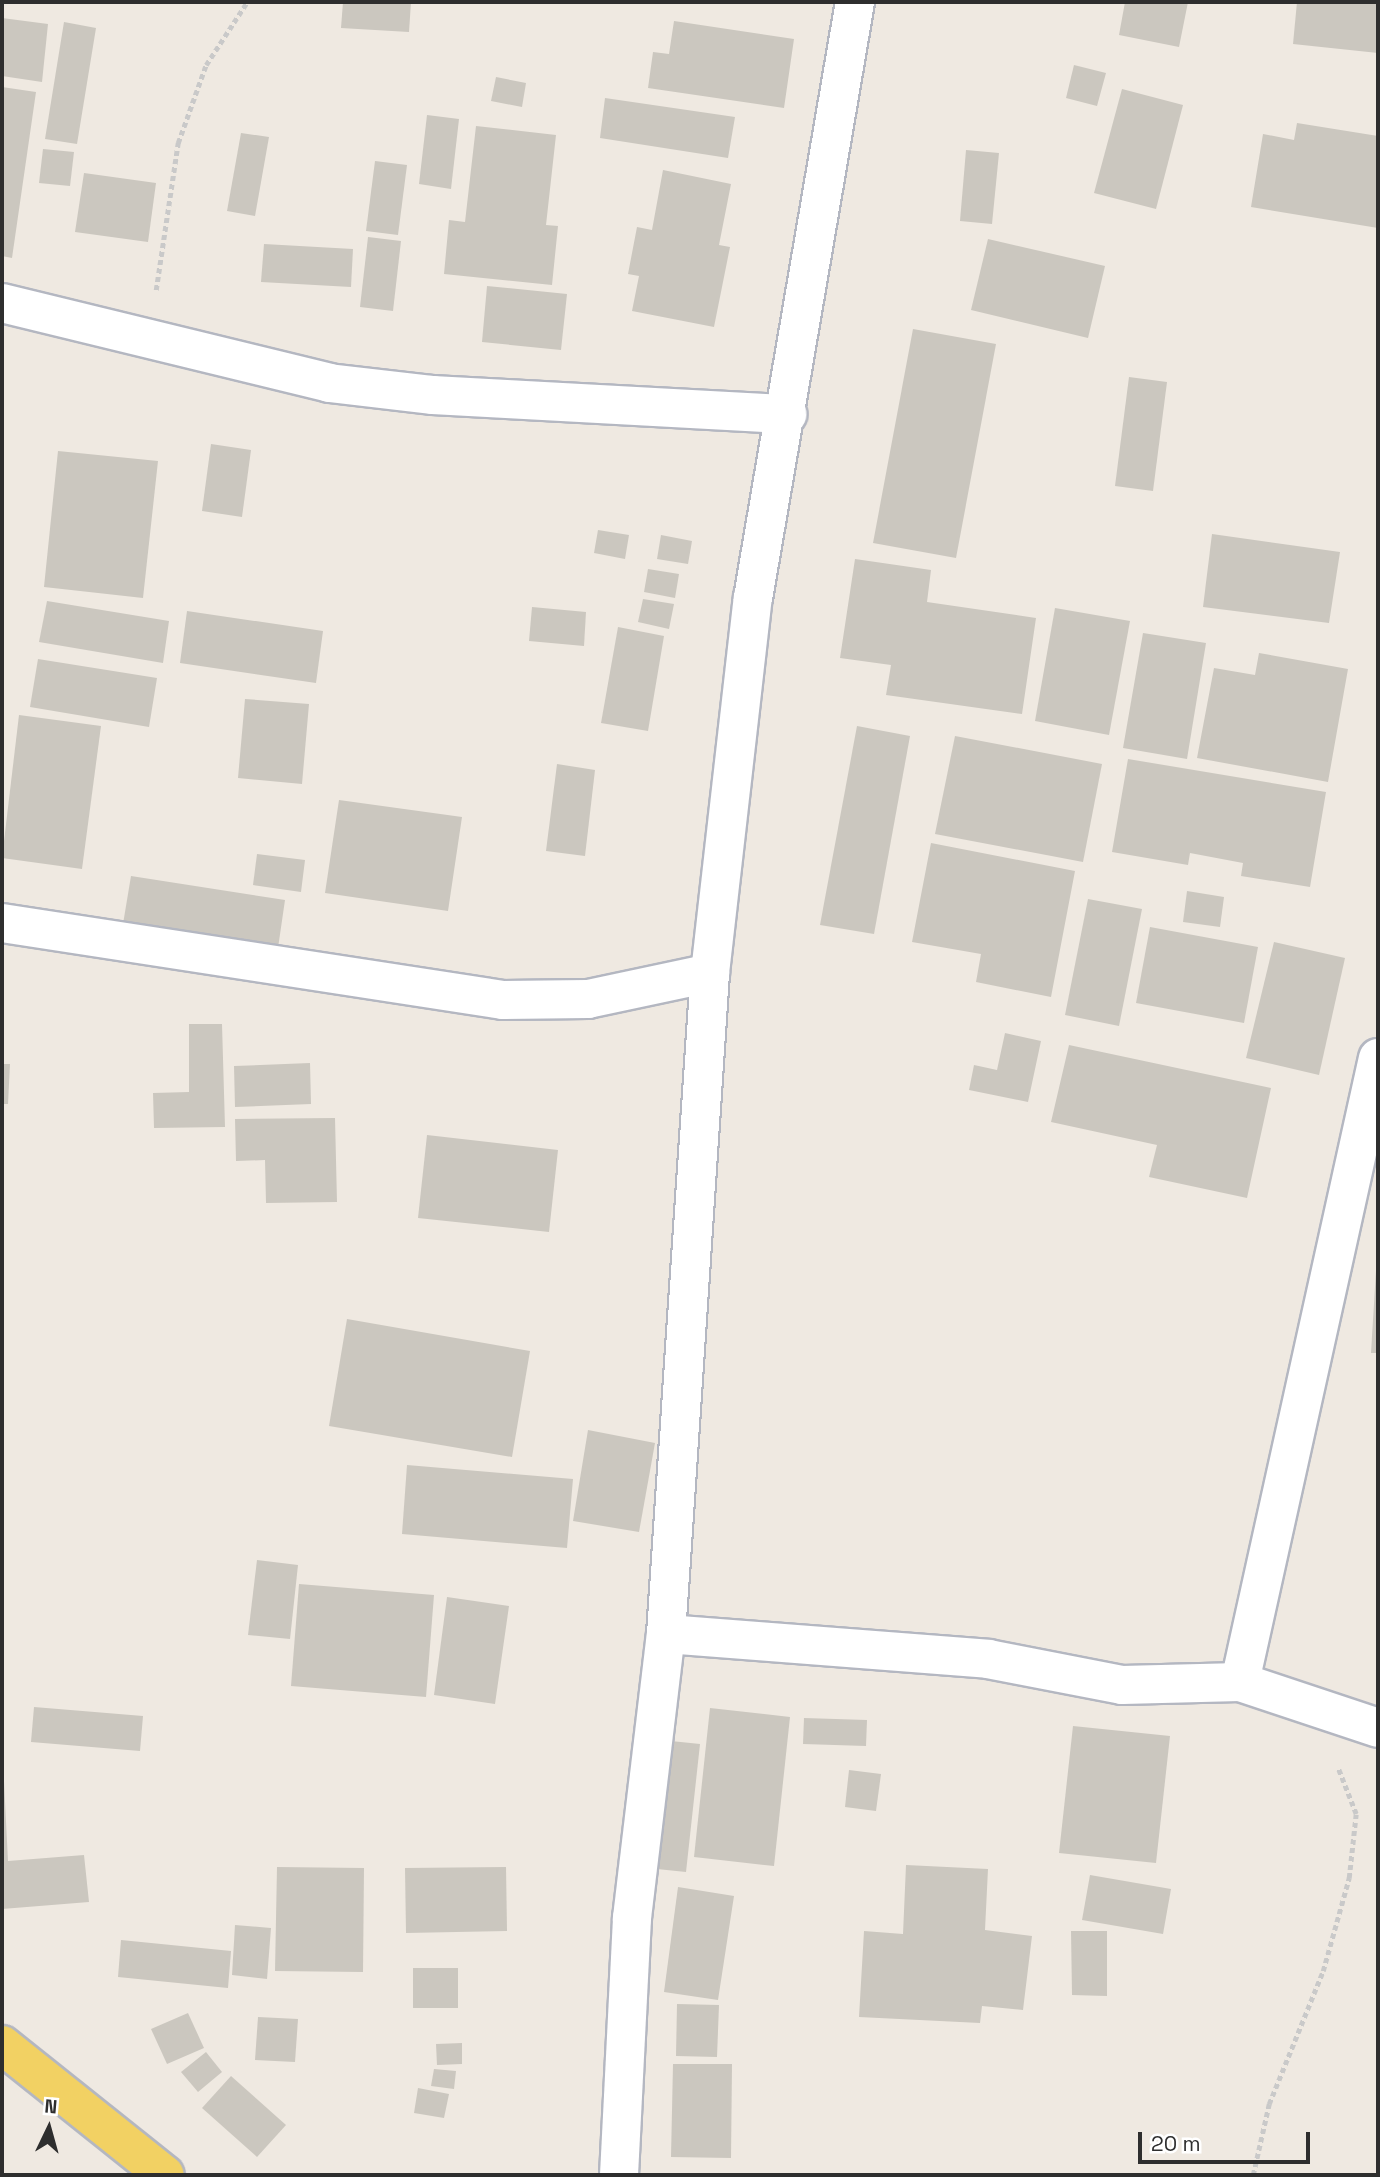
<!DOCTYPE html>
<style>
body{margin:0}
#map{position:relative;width:1380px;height:2177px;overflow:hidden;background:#efe9e1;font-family:"Space Grotesk",sans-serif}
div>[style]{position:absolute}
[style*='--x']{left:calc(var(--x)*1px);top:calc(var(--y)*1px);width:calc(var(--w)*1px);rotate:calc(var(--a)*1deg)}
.building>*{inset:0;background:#cbc7bf}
.path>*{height:4.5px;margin-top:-2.25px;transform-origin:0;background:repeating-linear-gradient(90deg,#c9c9c9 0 5px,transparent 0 8.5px)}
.roads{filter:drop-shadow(2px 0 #b4b7c1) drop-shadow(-2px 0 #b4b7c1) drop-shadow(0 2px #b4b7c1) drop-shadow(0 -2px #b4b7c1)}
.minor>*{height:38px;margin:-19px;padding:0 19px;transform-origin:19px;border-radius:19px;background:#fff}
.major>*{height:38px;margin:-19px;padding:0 19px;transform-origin:19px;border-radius:19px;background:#f2d163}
span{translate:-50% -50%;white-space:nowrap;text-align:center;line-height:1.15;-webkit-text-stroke:5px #fff;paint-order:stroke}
.frame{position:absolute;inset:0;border:4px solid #2e2e2e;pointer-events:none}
.north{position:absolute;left:14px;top:2093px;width:70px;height:70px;-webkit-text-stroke:5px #fff;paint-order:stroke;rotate:5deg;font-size:19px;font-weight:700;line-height:28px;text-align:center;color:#2e2e2e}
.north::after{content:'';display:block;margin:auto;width:24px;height:32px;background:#2e2e2e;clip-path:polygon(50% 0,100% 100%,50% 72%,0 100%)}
.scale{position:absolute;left:1138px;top:2132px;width:172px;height:32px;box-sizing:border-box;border:4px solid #2e2e2e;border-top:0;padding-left:9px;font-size:21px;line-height:24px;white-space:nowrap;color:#2e2e2e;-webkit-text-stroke:5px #fff;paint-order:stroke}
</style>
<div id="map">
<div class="building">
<i style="clip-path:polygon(343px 2px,411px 2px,409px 32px,341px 28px)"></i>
<i style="clip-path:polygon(1125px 2px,1188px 2px,1179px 47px,1119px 35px)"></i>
<i style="clip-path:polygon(1297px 2px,1378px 2px,1378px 53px,1293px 44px)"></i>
<i style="clip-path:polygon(2px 18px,48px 24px,42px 82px,2px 76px)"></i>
<i style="clip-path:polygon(674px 21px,794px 39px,784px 108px,648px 88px,653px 52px,669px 54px)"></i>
<i style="clip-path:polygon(64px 22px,96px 28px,77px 144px,45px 139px)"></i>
<i style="clip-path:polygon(1074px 65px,1106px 73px,1097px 106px,1066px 98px)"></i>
<i style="clip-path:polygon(496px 77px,526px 83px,522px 107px,491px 101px)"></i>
<i style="clip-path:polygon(2px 87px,36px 92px,12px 258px,2px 256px)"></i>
<i style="clip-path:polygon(1122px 89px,1183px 105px,1156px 209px,1094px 193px)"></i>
<i style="clip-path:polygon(605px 98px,735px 117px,728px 158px,600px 138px)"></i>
<i style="clip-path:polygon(427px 115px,459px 119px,451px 189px,419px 184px)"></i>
<i style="clip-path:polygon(1297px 123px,1378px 136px,1378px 228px,1251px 207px,1263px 134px,1294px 140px)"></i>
<i style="clip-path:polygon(476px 126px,556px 135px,546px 225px,558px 226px,552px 285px,444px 274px,449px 220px,465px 222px)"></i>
<i style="clip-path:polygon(241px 133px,269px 137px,255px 216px,227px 211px)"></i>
<i style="clip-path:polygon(43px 149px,74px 152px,70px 186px,39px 183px)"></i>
<i style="clip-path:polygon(966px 150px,999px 153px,992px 224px,960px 221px)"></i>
<i style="clip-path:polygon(375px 161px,407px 165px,398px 235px,366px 231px)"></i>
<i style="clip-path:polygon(663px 170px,731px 184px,719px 245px,730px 247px,714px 327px,632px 311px,639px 276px,628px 274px,637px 227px,652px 230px)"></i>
<i style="clip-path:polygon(84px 173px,156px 183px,148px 242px,75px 232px)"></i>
<i style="clip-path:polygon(368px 237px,401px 241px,393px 311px,360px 307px)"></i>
<i style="clip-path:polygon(988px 239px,1105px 266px,1088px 338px,971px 310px)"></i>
<i style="clip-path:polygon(264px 244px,353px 249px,351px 287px,261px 282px)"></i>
<i style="clip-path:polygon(487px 286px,567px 294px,561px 350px,482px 342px)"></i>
<i style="clip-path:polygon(913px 329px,996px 344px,956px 558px,873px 543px)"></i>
<i style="clip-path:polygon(1129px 377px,1167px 382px,1153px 491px,1115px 486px)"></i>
<i style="clip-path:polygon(211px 444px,251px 450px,242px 517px,202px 511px)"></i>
<i style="clip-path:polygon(58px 451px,158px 461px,143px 598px,44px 587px)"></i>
<i style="clip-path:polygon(598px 530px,629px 535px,625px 559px,594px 553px)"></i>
<i style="clip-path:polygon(1212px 534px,1340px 552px,1329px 623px,1203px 607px)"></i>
<i style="clip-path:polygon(661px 535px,692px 541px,688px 564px,657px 559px)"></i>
<i style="clip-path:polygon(855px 559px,931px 570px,927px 602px,1036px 618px,1022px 714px,886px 695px,891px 665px,840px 658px)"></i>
<i style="clip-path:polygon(648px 569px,679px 574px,675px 598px,644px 592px)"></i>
<i style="clip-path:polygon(643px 599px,674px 604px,669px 629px,638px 622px)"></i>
<i style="clip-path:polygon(47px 601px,169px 621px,163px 663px,39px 642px)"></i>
<i style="clip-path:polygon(532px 607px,586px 612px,584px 646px,529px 641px)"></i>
<i style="clip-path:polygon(1055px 608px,1130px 621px,1109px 735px,1035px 721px)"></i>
<i style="clip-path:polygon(187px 611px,323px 631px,316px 683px,180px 663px)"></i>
<i style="clip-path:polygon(618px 627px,664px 636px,648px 731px,601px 723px)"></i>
<i style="clip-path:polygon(1143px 633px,1206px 643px,1187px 759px,1123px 748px)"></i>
<i style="clip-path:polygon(1259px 653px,1348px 669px,1328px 782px,1197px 758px,1214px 668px,1255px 675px)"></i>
<i style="clip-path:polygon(38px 659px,157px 678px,149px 727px,30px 707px)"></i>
<i style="clip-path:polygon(245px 699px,309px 704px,302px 784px,238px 778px)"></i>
<i style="clip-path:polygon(19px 715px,101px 726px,82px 869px,2px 858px)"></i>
<i style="clip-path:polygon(857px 726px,910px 736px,874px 934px,820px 925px)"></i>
<i style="clip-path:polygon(955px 736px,1102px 764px,1083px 862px,935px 834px)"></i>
<i style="clip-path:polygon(1128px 759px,1326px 792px,1310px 887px,1241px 876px,1243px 863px,1190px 853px,1188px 865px,1112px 852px)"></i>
<i style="clip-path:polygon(557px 764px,595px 770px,585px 856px,546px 851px)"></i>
<i style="clip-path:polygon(339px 800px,462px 817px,448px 911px,325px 893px)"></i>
<i style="clip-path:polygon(931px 843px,1075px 871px,1051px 997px,976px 982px,981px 954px,912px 942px)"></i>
<i style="clip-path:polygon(257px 854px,305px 860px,301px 892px,253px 885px)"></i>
<i style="clip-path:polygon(131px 876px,285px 900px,278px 948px,123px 924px)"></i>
<i style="clip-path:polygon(1187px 891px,1224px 897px,1220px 927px,1183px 922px)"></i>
<i style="clip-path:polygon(1088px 899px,1142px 909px,1119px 1026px,1065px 1015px)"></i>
<i style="clip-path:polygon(1150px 927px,1258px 947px,1244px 1023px,1136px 1003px)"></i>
<i style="clip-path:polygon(1274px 942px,1345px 958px,1319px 1075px,1246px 1058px)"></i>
<i style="clip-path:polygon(189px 1024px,222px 1024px,225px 1127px,154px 1128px,153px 1093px,189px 1092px)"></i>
<i style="clip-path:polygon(1005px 1033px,1041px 1041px,1028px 1102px,969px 1090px,974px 1065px,997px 1070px)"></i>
<i style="clip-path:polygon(1069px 1045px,1271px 1088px,1247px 1198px,1149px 1177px,1157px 1145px,1051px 1122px)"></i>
<i style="clip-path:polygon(310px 1063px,311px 1104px,235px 1107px,234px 1066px)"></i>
<i style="clip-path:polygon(2px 1064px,10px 1064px,8px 1104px,2px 1104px)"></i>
<i style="clip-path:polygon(335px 1118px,337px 1202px,266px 1203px,265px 1160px,236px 1161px,235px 1119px)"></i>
<i style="clip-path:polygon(427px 1135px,558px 1150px,549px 1232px,418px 1218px)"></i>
<i style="clip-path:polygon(1378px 1238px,1378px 1353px,1371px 1353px)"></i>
<i style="clip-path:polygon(347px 1319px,530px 1351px,512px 1457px,329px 1426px)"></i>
<i style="clip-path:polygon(588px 1430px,655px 1443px,639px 1532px,573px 1521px)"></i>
<i style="clip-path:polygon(407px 1465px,573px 1479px,567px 1548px,402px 1534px)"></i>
<i style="clip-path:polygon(257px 1560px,298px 1565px,290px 1639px,248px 1635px)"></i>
<i style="clip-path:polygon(299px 1584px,434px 1595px,426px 1697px,291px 1686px)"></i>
<i style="clip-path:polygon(447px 1597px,509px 1606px,495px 1704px,434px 1695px)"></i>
<i style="clip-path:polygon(34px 1707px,143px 1716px,140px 1751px,31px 1742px)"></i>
<i style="clip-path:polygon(710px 1708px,790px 1717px,774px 1866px,694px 1857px)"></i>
<i style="clip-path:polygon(804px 1718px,867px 1720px,866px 1746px,803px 1744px)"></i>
<i style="clip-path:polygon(1073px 1726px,1170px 1736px,1156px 1863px,1059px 1853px)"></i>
<i style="clip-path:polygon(2px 1741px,8px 1861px,84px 1855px,89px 1902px,2px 1909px)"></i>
<i style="clip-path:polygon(671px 1741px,700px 1744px,686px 1872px,657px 1869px)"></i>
<i style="clip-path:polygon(849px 1770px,881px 1774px,876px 1811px,845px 1807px)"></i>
<i style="clip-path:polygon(906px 1865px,988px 1869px,985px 1930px,1032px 1936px,1023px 2010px,982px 2006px,980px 2023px,859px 2017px,864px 1931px,903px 1934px)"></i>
<i style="clip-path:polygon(277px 1867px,364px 1868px,363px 1972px,275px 1971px)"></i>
<i style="clip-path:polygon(506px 1867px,507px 1931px,406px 1933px,405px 1868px)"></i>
<i style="clip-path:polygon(1090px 1875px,1171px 1889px,1163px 1934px,1082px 1920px)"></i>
<i style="clip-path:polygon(678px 1887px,734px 1896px,718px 2000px,664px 1992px)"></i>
<i style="clip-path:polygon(235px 1925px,271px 1928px,267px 1979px,232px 1975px)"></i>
<i style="clip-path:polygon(1071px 1931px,1107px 1931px,1107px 1996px,1072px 1995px)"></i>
<i style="clip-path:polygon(121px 1940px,231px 1951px,228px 1988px,118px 1977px)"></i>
<i style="clip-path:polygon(413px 1968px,458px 1968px,458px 2008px,413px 2008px)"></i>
<i style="clip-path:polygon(677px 2004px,719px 2005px,717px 2057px,676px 2056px)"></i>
<i style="clip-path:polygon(188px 2013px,204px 2048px,167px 2064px,151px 2029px)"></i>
<i style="clip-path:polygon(258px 2017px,298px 2019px,295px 2062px,255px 2060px)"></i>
<i style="clip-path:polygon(462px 2043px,462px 2064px,437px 2065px,436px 2044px)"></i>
<i style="clip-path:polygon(206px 2052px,222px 2072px,198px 2092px,181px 2072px)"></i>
<i style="clip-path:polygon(673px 2064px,732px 2064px,731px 2158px,671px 2157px)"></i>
<i style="clip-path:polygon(434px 2069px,456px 2071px,454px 2089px,431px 2086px)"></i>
<i style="clip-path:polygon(231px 2076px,286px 2125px,257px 2157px,202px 2108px)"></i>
<i style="clip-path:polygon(418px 2088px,449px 2094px,444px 2118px,414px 2113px)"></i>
</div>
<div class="path">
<i style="--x:156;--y:290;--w:149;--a:-81.5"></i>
<i style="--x:178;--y:143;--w:83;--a:-70.3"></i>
<i style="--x:206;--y:65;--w:75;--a:-56.9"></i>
<i style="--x:1253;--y:2175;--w:73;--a:-77.3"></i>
<i style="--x:1269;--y:2104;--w:144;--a:-67.9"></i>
<i style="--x:1323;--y:1971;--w:97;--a:-74.4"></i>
<i style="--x:1349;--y:1878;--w:64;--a:-83.8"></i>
<i style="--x:1356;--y:1814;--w:49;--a:-111.4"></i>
</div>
<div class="roads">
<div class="minor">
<i style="--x:2;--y:303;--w:337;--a:13.7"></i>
<i style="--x:329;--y:383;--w:105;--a:6.6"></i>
<i style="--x:433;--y:395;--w:355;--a:3.1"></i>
<i style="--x:2;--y:923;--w:507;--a:8.74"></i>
<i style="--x:503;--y:1000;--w:85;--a:-0.7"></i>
<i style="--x:588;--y:999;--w:125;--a:-12"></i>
<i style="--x:666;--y:1634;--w:323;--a:4.4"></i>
<i style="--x:988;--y:1659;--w:136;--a:11"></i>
<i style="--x:1122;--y:1685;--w:118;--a:-1.5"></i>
<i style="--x:1240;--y:1682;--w:145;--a:18.4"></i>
<i style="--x:1240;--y:1682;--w:639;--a:-77.53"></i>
<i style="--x:619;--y:2175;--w:257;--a:-87.1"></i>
<i style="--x:632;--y:1918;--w:286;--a:-83.2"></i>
<i style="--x:666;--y:1634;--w:662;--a:-86.19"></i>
<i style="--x:710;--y:973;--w:377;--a:-83.5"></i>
<i style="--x:753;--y:598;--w:605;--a:-80.29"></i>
</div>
<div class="major">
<i style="--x:2;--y:2045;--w:208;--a:38.6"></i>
</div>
</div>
<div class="frame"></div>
<div class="north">N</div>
<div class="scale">20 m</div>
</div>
